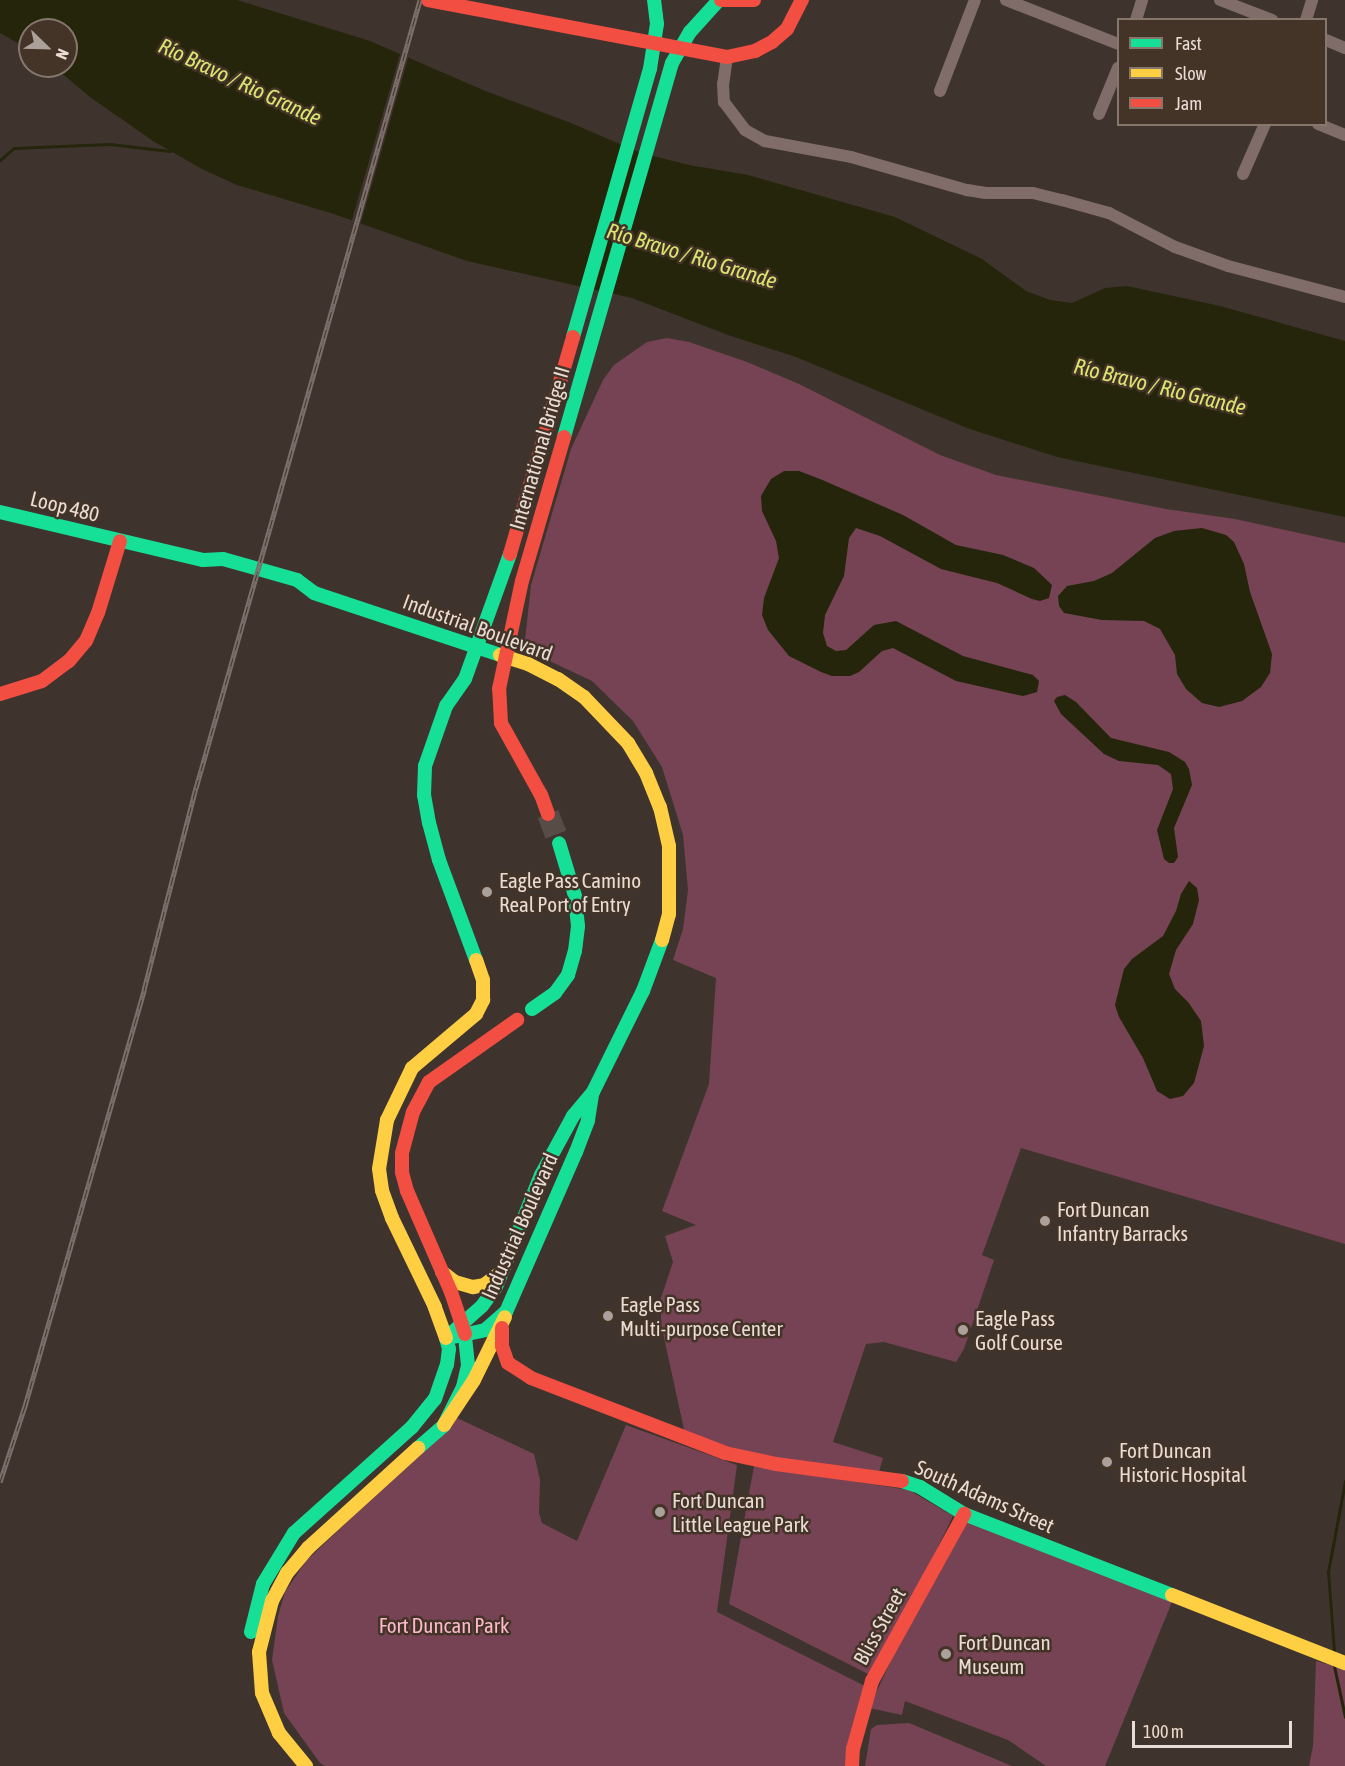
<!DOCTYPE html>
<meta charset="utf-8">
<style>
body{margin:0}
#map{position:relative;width:1345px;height:1766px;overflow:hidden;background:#3e342d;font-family:"Asap Condensed",sans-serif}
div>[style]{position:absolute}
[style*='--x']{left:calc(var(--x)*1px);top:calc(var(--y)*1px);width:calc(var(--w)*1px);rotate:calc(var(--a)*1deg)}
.green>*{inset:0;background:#754353}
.water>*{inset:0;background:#24250a}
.pier>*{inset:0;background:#3e342d}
.stream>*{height:3px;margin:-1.5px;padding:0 1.5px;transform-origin:1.5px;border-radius:1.5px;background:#24250a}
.highway-tunnel>*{height:22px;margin-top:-11px;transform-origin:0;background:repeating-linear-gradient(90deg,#584d46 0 22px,transparent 0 33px)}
.street>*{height:12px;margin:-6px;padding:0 6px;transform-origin:6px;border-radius:6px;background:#806d69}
.fast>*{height:14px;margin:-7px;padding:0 7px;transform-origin:7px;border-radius:7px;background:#16e098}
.slow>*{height:14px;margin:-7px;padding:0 7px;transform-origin:7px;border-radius:7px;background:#ffcf43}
.jam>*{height:14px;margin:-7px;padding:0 7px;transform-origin:7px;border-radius:7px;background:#f24e42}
.rail>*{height:5px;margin-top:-2.5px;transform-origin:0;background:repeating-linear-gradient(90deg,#443327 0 9px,#7d706c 0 18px);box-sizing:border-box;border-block:2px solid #7d706c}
.dots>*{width:16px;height:16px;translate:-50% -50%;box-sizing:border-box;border:3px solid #443327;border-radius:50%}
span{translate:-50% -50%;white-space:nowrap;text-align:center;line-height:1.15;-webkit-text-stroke:5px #443327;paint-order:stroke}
.street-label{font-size:21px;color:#e8dcd5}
.poi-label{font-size:21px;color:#e8dcd5}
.left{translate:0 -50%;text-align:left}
.park-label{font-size:21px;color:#feb9cf}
.water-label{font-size:22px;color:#dbe56f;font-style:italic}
.legend{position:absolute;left:1117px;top:18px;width:210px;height:108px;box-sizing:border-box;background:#443327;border:2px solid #86776d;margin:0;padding:8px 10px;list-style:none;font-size:18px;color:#e8dcd5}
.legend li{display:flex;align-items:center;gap:12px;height:30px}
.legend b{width:30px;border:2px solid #86776d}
.north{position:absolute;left:18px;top:18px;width:60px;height:60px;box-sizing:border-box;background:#443327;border:2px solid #86776d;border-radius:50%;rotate:113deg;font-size:16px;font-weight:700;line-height:24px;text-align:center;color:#e8dcd5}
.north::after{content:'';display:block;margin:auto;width:21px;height:27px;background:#aca19a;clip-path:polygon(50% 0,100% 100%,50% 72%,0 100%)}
.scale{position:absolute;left:1132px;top:1721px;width:160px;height:27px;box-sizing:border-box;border:3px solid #e8dcd5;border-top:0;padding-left:8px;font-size:18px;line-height:21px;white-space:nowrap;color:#e8dcd5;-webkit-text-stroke:4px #443327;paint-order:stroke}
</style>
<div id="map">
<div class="green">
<i style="clip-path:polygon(667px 338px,689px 342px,747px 362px,799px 384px,940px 455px,996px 475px,1166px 509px,1235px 519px,1345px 543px,1345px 1244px,1021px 1148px,982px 1255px,994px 1260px,964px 1349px,956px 1362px,884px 1342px,866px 1344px,833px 1442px,883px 1458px,879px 1472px,764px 1457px,685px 1434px,661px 1324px,661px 1298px,673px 1262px,665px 1236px,696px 1225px,662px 1211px,709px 1084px,716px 978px,673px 960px,683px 929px,688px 890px,683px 835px,662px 767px,633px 721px,592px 681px,524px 649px,531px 585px,571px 449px,603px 380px,614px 365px,647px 342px)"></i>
<i style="clip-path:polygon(457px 1418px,534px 1454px,540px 1480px,539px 1513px,542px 1523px,577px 1541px,626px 1425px,737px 1465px,717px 1612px,865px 1686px,846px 1766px,325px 1766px,320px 1763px,284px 1713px,272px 1660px,278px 1616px,285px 1592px,306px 1561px)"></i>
<i style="clip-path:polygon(754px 1466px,909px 1490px,953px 1516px,874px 1677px,729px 1604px)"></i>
<i style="clip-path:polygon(967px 1520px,1172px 1602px,1105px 1766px,1046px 1766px,1008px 1740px,905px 1701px,902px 1715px,869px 1708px,901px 1639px)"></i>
<i style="clip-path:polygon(1316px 1661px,1345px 1669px,1345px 1766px,1309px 1766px,1313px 1746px)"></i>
<i style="clip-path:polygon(909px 1723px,1012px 1766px,865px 1766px,871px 1729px,877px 1725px)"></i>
</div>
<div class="water">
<i style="clip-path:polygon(0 0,237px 0,370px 41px,483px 90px,571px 123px,641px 153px,689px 165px,748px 175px,895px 217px,982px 259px,1026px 291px,1050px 300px,1072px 303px,1105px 288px,1127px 286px,1220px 306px,1345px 341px,1345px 517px,1057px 457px,967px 428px,796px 357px,728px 335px,632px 298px,467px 261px,334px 214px,237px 185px,202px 169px,153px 141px,90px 97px,53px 66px,66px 66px,66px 30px,30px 30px,30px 50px,0 33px)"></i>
<i style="clip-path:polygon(784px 471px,799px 471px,820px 479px,903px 515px,956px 545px,1003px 555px,1034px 568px,1052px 585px,1049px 598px,1040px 601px,1032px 599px,997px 583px,941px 569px,880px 536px,856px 528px,849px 538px,844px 576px,825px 615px,823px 633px,827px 646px,836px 651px,846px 650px,874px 625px,896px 621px,963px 656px,1033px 675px,1039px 681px,1037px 692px,1023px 696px,956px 681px,893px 648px,882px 651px,859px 672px,850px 676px,832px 676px,821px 672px,789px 656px,768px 630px,762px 615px,764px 598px,779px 558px,776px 541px,762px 511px,761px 496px,771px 479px)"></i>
<i style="clip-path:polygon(1202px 528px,1226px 535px,1234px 542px,1244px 564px,1250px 592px,1272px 654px,1270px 673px,1261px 687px,1242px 701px,1219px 707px,1202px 703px,1186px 689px,1177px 674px,1175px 655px,1160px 629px,1144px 621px,1102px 620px,1064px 613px,1059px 606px,1058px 596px,1067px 586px,1094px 581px,1112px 573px,1155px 538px,1174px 531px)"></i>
<i style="clip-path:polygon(1065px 695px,1076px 702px,1111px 738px,1169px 752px,1185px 762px,1189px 769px,1192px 785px,1174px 828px,1178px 857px,1174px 863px,1169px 863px,1164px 859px,1157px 830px,1173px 789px,1171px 774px,1158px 765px,1119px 761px,1104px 754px,1061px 714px,1054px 701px,1057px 697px)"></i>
<i style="clip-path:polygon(1189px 881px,1197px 888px,1199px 900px,1193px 924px,1176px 950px,1169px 974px,1175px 989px,1188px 1002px,1201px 1021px,1204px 1046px,1194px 1083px,1183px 1096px,1170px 1099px,1157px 1091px,1143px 1058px,1119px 1017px,1115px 1005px,1124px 969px,1132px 959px,1163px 936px,1176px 911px,1181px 894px)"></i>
</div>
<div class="pier">
<i style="clip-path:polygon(401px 51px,409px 55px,360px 226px,351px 223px)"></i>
</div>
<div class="stream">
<i style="--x:0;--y:160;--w:18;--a:-41"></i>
<i style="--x:14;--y:148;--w:96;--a:-2.4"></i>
<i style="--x:110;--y:144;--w:60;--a:6.7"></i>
<i style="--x:1334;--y:1651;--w:79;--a:-94.3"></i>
<i style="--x:1328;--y:1572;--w:93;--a:-79.4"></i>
<i style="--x:1334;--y:1666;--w:52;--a:77.8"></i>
</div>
<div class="highway-tunnel">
<i style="--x:548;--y:814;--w:31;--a:69"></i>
</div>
<div class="street">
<i style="--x:1006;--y:0;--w:120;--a:21.4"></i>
<i style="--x:1220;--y:0;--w:56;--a:21"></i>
<i style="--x:1136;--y:20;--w:21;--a:-73"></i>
<i style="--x:1306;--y:20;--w:21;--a:-73"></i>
<i style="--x:1326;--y:40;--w:21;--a:23"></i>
<i style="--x:727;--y:57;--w:27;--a:98"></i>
<i style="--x:723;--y:84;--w:18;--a:87"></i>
<i style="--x:724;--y:102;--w:35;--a:53"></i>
<i style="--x:745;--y:130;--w:23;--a:29"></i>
<i style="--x:765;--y:141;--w:87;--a:10.5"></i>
<i style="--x:851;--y:157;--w:121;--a:15.9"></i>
<i style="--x:967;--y:190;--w:19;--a:9"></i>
<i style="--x:986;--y:193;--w:47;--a:0"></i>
<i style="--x:1033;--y:193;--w:30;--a:14"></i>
<i style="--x:1062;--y:200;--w:49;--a:15.5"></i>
<i style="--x:1109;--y:213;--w:74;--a:27.3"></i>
<i style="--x:1175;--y:247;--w:56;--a:19.7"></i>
<i style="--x:1228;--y:266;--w:121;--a:14.8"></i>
<i style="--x:940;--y:91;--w:97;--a:-69"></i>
<i style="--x:1099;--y:114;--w:50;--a:-67.6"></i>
<i style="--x:1318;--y:124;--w:29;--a:22"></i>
<i style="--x:1243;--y:174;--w:55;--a:-66.3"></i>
</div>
<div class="fast">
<i style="--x:573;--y:337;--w:279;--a:-74"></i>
<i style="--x:650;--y:69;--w:46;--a:-81.2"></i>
<i style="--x:657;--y:24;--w:24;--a:-97"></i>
<i style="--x:564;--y:437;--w:389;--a:-73.9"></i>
<i style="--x:672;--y:63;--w:36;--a:-60"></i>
<i style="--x:690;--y:32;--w:43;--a:-47.8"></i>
<i style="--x:0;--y:512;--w:209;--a:13.3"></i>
<i style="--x:203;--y:560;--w:20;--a:-3"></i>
<i style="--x:223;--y:559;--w:77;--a:15.8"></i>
<i style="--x:297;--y:580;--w:21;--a:37"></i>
<i style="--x:314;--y:593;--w:196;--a:18.4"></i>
<i style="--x:476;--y:960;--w:107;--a:-110.3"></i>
<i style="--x:439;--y:860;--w:38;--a:-105"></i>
<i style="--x:429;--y:823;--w:28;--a:-100"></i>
<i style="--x:424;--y:795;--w:29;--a:-88"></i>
<i style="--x:425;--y:766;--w:64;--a:-70.7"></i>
<i style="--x:446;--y:706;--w:33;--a:-55"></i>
<i style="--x:465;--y:679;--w:133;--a:-70.2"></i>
<i style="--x:532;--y:1009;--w:28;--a:-35"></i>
<i style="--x:555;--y:993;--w:22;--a:-54"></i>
<i style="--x:568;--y:975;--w:25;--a:-74"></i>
<i style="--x:575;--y:951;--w:25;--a:-83"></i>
<i style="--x:578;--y:926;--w:30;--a:-96"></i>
<i style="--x:575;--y:896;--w:55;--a:-106.8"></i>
<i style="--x:453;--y:1337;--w:33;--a:-12"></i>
<i style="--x:485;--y:1330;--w:28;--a:-41"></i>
<i style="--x:506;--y:1312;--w:175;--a:-66.4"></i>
<i style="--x:576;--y:1152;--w:34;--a:-69"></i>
<i style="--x:588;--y:1120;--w:24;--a:-81"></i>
<i style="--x:446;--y:1338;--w:48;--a:-41.6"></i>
<i style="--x:482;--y:1306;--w:24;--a:-54"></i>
<i style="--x:496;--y:1287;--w:121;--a:-68.1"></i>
<i style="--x:541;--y:1175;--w:67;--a:-61.5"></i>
<i style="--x:573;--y:1116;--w:31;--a:-50"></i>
<i style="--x:593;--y:1092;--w:113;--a:-63.7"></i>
<i style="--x:643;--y:991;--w:54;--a:-69.6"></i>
<i style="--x:418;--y:1448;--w:35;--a:-41"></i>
<i style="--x:444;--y:1425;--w:42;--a:-63.4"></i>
<i style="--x:463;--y:1387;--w:23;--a:-77"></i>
<i style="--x:468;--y:1365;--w:30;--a:-96"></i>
<i style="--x:902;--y:1481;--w:19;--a:18"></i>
<i style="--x:920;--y:1487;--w:52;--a:31.5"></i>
<i style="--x:964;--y:1514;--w:223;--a:21.3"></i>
<i style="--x:251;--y:1632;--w:49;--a:-76"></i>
<i style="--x:263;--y:1584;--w:60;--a:-58.7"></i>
<i style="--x:294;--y:1533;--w:159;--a:-41.9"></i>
<i style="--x:412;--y:1427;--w:36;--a:-51"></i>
<i style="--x:435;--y:1399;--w:36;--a:-71"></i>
<i style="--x:447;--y:1365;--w:16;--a:-83"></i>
<i style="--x:449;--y:1349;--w:11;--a:-105"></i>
</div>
<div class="slow">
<i style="--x:500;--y:655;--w:29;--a:18"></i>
<i style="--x:528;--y:664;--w:34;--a:27"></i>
<i style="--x:558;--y:679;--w:32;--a:35"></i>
<i style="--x:584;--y:697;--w:64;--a:46.3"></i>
<i style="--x:628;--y:743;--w:35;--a:59"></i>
<i style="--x:646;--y:773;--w:37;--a:68"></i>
<i style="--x:660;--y:807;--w:40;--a:77"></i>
<i style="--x:669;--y:846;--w:68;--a:90"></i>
<i style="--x:669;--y:914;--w:27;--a:105"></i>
<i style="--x:442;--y:1272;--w:16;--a:38"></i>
<i style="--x:455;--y:1282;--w:19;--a:16"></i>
<i style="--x:473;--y:1287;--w:11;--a:-10"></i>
<i style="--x:484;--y:1285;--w:21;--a:-37"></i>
<i style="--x:446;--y:1338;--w:33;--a:-110"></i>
<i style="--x:435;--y:1307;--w:99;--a:-115.8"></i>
<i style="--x:392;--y:1218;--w:30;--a:-110"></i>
<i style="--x:382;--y:1190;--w:21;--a:-98"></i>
<i style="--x:379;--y:1169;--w:50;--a:-80.7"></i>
<i style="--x:387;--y:1120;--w:58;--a:-64.3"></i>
<i style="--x:412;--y:1068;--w:84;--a:-40.2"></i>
<i style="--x:476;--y:1014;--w:16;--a:-63"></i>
<i style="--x:483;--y:1000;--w:20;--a:-90"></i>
<i style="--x:483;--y:980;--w:21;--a:-109"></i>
<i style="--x:444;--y:1425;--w:54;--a:-56.3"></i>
<i style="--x:474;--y:1380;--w:70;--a:-63.8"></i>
<i style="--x:1172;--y:1595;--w:186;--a:21.5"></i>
<i style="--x:306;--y:1766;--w:43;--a:-129.3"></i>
<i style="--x:279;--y:1733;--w:43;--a:-113"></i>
<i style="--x:262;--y:1693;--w:41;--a:-94.2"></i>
<i style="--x:259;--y:1652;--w:53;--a:-75.7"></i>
<i style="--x:272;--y:1601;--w:32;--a:-62"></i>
<i style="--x:287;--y:1573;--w:33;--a:-50"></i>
<i style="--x:308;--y:1548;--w:149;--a:-42.3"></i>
</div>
<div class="jam">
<i style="--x:428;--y:0;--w:304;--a:10.8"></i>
<i style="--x:727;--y:57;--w:29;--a:-12"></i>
<i style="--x:755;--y:51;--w:19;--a:-28"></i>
<i style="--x:772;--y:42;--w:20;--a:-41"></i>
<i style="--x:787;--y:29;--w:33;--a:-63"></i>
<i style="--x:721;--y:0;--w:33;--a:0"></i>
<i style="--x:510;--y:554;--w:226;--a:-73.8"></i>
<i style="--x:0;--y:694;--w:44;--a:-17.2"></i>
<i style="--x:42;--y:681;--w:34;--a:-37"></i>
<i style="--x:69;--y:661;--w:26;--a:-50"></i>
<i style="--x:86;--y:641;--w:30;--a:-67"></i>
<i style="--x:98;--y:613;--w:75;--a:-73"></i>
<i style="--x:548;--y:814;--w:20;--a:-110"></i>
<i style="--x:541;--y:795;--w:82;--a:-119.1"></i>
<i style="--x:501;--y:723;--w:34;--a:-93"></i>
<i style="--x:499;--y:689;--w:110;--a:-78"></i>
<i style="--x:522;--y:581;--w:150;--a:-73.7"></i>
<i style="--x:502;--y:1328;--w:18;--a:90"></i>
<i style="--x:502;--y:1346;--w:18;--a:71"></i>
<i style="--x:508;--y:1363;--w:27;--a:33"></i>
<i style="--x:465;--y:1334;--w:44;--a:-108.4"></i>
<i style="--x:451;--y:1292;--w:110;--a:-113.5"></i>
<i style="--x:407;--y:1191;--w:20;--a:-105"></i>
<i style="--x:402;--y:1172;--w:19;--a:-90"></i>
<i style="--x:402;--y:1153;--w:42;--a:-75"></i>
<i style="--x:413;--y:1112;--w:34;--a:-62"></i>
<i style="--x:429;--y:1082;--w:108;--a:-35.2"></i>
<i style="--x:531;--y:1378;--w:208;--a:21.1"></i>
<i style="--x:725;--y:1453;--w:52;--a:12.2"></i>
<i style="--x:776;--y:1464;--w:127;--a:7.7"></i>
<i style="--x:852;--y:1766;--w:17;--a:-87"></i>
<i style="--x:853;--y:1749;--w:71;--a:-74.4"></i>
<i style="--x:872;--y:1681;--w:191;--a:-61.1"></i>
</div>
<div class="rail">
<i style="--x:0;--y:1482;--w:80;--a:-71.8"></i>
<i style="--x:25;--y:1406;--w:433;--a:-74"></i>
<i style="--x:144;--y:990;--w:209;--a:-75.6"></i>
<i style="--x:196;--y:788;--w:819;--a:-74.13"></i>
</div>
<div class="dots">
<i style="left:487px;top:892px;background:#aca19a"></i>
<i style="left:1045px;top:1221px;background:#aca19a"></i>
<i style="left:608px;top:1316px;background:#aca19a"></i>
<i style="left:963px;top:1330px;background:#aca19a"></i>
<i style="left:1107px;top:1462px;background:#aca19a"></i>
<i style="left:660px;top:1512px;background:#aca19a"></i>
<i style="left:946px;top:1654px;background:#aca19a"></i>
</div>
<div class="street-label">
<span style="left:539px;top:448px;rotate:-74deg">International Bridge II</span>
<span style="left:65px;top:506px;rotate:14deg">Loop 480</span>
<span style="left:478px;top:627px;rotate:20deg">Industrial Boulevard</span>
<span style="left:519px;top:1226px;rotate:-66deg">Industrial Boulevard</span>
<span style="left:985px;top:1496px;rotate:24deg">South Adams Street</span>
<span style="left:879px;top:1626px;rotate:-61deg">Bliss Street</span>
</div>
<div class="poi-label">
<span class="left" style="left:499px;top:892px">Eagle Pass Camino<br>Real Port of Entry</span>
<span class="left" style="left:1057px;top:1221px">Fort Duncan<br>Infantry Barracks</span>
<span class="left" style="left:620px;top:1316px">Eagle Pass<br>Multi-purpose Center</span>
<span class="left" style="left:975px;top:1330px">Eagle Pass<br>Golf Course</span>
<span class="left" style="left:1119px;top:1462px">Fort Duncan<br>Historic Hospital</span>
<span class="left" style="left:672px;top:1512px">Fort Duncan<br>Little League Park</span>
<span class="left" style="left:958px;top:1654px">Fort Duncan<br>Museum</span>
</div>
<div class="park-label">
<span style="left:444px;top:1625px">Fort Duncan Park</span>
</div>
<div class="water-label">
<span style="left:240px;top:82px;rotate:25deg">Río Bravo / Rio Grande</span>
<span style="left:692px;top:256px;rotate:17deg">Río Bravo / Rio Grande</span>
<span style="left:1160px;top:387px;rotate:14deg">Río Bravo / Rio Grande</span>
</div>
<ul class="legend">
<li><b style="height:8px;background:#16e098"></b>Fast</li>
<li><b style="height:8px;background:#ffcf43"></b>Slow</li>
<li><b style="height:8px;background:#f24e42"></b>Jam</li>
</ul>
<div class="north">N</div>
<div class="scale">100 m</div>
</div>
